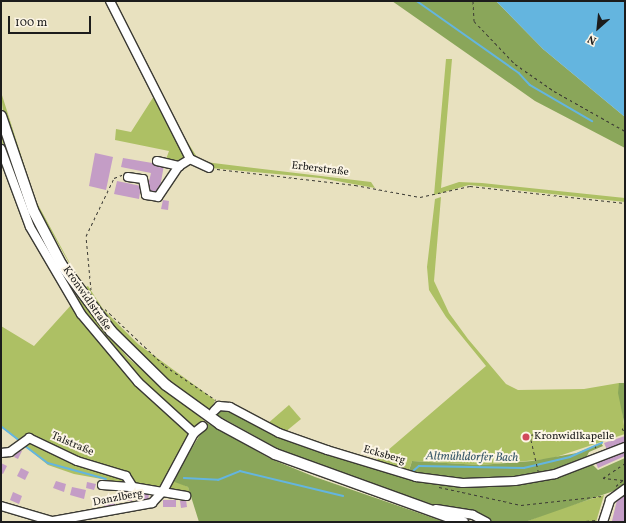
<!DOCTYPE html>
<meta charset="utf-8">
<style>
body{margin:0}
#map{position:relative;width:626px;height:523px;overflow:hidden;background:#e8e1bf;font-family:Vollkorn,serif}
div>[style]{position:absolute}
[style*='--x']{left:calc(var(--x)*1px);top:calc(var(--y)*1px);width:calc(var(--w)*1px);rotate:calc(var(--a)*1deg)}
.green>*{inset:0;background:#adc064}
.forest>*{inset:0;background:#8aa65a}
.water>*{inset:0;background:#64b5df}
.stream>*{height:1.5px;margin:-0.75px;padding:0 0.75px;transform-origin:0.75px;border-radius:0.75px;background:#64b5df}
.building>*{inset:0;background:#c49dc6}
.path>*{height:1px;margin-top:-0.5px;transform-origin:0;background:repeating-linear-gradient(90deg,#3b3a34 0 3px,transparent 0 6px)}
.roads{filter:drop-shadow(1px 0 #3b3a34) drop-shadow(-1px 0 #3b3a34) drop-shadow(0 1px #3b3a34) drop-shadow(0 -1px #3b3a34)}
.minor>*{height:8px;margin:-4px;padding:0 4px;transform-origin:4px;border-radius:4px;background:#fff}
.major>*{height:10px;margin:-5px;padding:0 5px;transform-origin:5px;border-radius:5px;background:#fff}
.dots>*{width:11px;height:11px;translate:-50% -50%;box-sizing:border-box;border:2px solid #fcf5e5;border-radius:50%}
span{translate:-50% -50%;white-space:nowrap;text-align:center;line-height:1.15;-webkit-text-stroke:4px #fcf5e5;paint-order:stroke}
.street-label{font-size:11px;color:#1c1c1c}
.poi-label{font-size:11px;color:#1c1c1c}
.left{translate:0 -50%;text-align:left}
.water-label{font-size:12px;color:#39596a;font-style:italic}
.frame{position:absolute;inset:0;border:2px solid #1c1c1c;pointer-events:none}
.north{position:absolute;left:578px;top:8px;width:40px;height:40px;-webkit-text-stroke:3px #fcf5e5;paint-order:stroke;rotate:207deg;font-size:11px;font-weight:700;line-height:16px;text-align:center;color:#1c1c1c}
.north::after{content:'';display:block;margin:auto;width:14px;height:18px;background:#1c1c1c;clip-path:polygon(50% 0,100% 100%,50% 72%,0 100%)}
.scale{position:absolute;left:8px;top:16px;width:83px;height:18px;box-sizing:border-box;border:2px solid #1c1c1c;border-top:0;padding-left:5px;font-size:12px;line-height:14px;white-space:nowrap;color:#1c1c1c;-webkit-text-stroke:3px #fcf5e5;paint-order:stroke}
</style>
<div id="map">
<div class="green">
<i style="clip-path:polygon(446px 59px,452px 59px,441px 188px,459px 182px,482px 183px,625px 198px,625px 202px,469px 185px,434px 195px)"></i>
<i style="clip-path:polygon(1px 92px,35px 199px,81px 284px,35px 203px,3px 112px)"></i>
<i style="clip-path:polygon(156px 93px,186px 156px,182px 163px,165px 162px,169px 151px,115px 140px,116px 129px,131px 132px)"></i>
<i style="clip-path:polygon(176px 124px,197px 157px,205px 162px,371px 182px,375px 188px,320px 178px,211px 168px,195px 161px)"></i>
<i style="clip-path:polygon(1px 129px,35px 225px,76px 295px,128px 358px,207px 423px,205px 427px,194px 428px,169px 408px,101px 339px,41px 248px,3px 150px)"></i>
<i style="clip-path:polygon(441px 197px,434px 281px,449px 313px,468px 339px,506px 384px,518px 390px,584px 389px,619px 383px,625px 434px,550px 459px,480px 465px,412px 461px,408px 473px,373px 463px,486px 366px,446px 317px,429px 290px,427px 267px,435px 199px)"></i>
<i style="clip-path:polygon(88px 286px,103px 309px,138px 344px,215px 400px,211px 412px,164px 377px,114px 327px,84px 288px)"></i>
<i style="clip-path:polygon(72px 304px,192px 434px,163px 488px,134px 485px,43px 443px,20px 442px,1px 427px,1px 326px,34px 346px)"></i>
<i style="clip-path:polygon(289px 405px,301px 419px,284px 433px,266px 425px)"></i>
<i style="clip-path:polygon(27px 441px,126px 477px,129px 484px,74px 474px,48px 465px,22px 444px)"></i>
<i style="clip-path:polygon(170px 478px,188px 487px,190px 493px,168px 489px)"></i>
<i style="clip-path:polygon(604px 495px,596px 522px,525px 522px,553px 511px)"></i>
</div>
<div class="forest">
<i style="clip-path:polygon(392px 1px,496px 1px,543px 49px,625px 117px,625px 148px,535px 101px)"></i>
<i style="clip-path:polygon(625px 383px,625px 427px,618px 393px,619px 383px)"></i>
<i style="clip-path:polygon(224px 409px,292px 442px,407px 477px,412px 461px,480px 465px,532px 461px,577px 453px,601px 443px,603px 446px,589px 452px,586px 458px,598px 470px,625px 458px,625px 487px,525px 522px,491px 522px,477px 514px,440px 507px,293px 457px,215px 414px)"></i>
<i style="clip-path:polygon(207px 423px,271px 459px,315px 477px,445px 522px,199px 522px,188px 487px,172px 481px)"></i>
</div>
<div class="water">
<i style="clip-path:polygon(496px 1px,625px 1px,625px 117px,543px 49px)"></i>
</div>
<div class="stream">
<i style="--x:417;--y:1;--w:125;--a:35.2"></i>
<i style="--x:519;--y:73;--w:16;--a:47"></i>
<i style="--x:530;--y:85;--w:72;--a:30.1"></i>
<i style="--x:1;--y:426;--w:24;--a:38"></i>
<i style="--x:24;--y:445;--w:30;--a:37"></i>
<i style="--x:48;--y:463;--w:60;--a:15.4"></i>
<i style="--x:412;--y:472;--w:9;--a:-41"></i>
<i style="--x:419;--y:466;--w:105;--a:1.1"></i>
<i style="--x:524;--y:468;--w:47;--a:-13.4"></i>
<i style="--x:570;--y:457;--w:35;--a:-24"></i>
<i style="--x:184;--y:478;--w:34;--a:3"></i>
<i style="--x:218;--y:480;--w:24;--a:-22"></i>
<i style="--x:240;--y:471;--w:106;--a:13.6"></i>
</div>
<div class="building">
<i style="clip-path:polygon(95px 153px,113px 157px,106px 190px,89px 186px)"></i>
<i style="clip-path:polygon(123px 158px,164px 165px,159px 193px,147px 190px,151px 173px,121px 167px)"></i>
<i style="clip-path:polygon(117px 181px,141px 186px,139px 199px,114px 194px)"></i>
<i style="clip-path:polygon(163px 200px,169px 201px,168px 210px,161px 209px)"></i>
<i style="clip-path:polygon(625px 436px,625px 444px,608px 452px,604px 443px)"></i>
<i style="clip-path:polygon(18px 449px,22px 451px,18px 459px,14px 457px)"></i>
<i style="clip-path:polygon(625px 450px,625px 456px,598px 468px,596px 463px)"></i>
<i style="clip-path:polygon(1px 463px,7px 466px,3px 474px,1px 473px)"></i>
<i style="clip-path:polygon(21px 468px,29px 472px,25px 480px,17px 476px)"></i>
<i style="clip-path:polygon(56px 481px,66px 484px,64px 492px,53px 488px)"></i>
<i style="clip-path:polygon(87px 482px,96px 484px,94px 490px,86px 488px)"></i>
<i style="clip-path:polygon(72px 487px,86px 490px,84px 499px,70px 495px)"></i>
<i style="clip-path:polygon(126px 491px,133px 492px,132px 501px,125px 500px)"></i>
<i style="clip-path:polygon(13px 492px,22px 496px,19px 504px,10px 500px)"></i>
<i style="clip-path:polygon(141px 493px,149px 494px,148px 502px,140px 501px)"></i>
<i style="clip-path:polygon(625px 493px,625px 522px,612px 521px,618px 496px)"></i>
<i style="clip-path:polygon(105px 496px,116px 497px,115px 508px,104px 506px)"></i>
<i style="clip-path:polygon(163px 500px,176px 500px,176px 507px,163px 507px)"></i>
<i style="clip-path:polygon(186px 500px,187px 507px,181px 508px,180px 501px)"></i>
</div>
<div class="path">
<i style="--x:473;--y:1;--w:20;--a:87"></i>
<i style="--x:474;--y:21;--w:59;--a:46.4"></i>
<i style="--x:515;--y:64;--w:47;--a:34.7"></i>
<i style="--x:554;--y:91;--w:81;--a:29.4"></i>
<i style="--x:217;--y:169;--w:139;--a:6.6"></i>
<i style="--x:355;--y:185;--w:66;--a:10.5"></i>
<i style="--x:420;--y:197;--w:51;--a:-12.4"></i>
<i style="--x:470;--y:186;--w:156;--a:6.3"></i>
<i style="--x:91;--y:290;--w:54;--a:-95.3"></i>
<i style="--x:86;--y:236;--w:64;--a:-64.2"></i>
<i style="--x:114;--y:178;--w:9;--a:-21"></i>
<i style="--x:105;--y:309;--w:83;--a:43.5"></i>
<i style="--x:165;--y:366;--w:61;--a:33.7"></i>
<i style="--x:622;--y:428;--w:6;--a:59"></i>
<i style="--x:531;--y:440;--w:5;--a:-101"></i>
<i style="--x:530;--y:435;--w:6;--a:-9"></i>
<i style="--x:536;--y:434;--w:4;--a:76"></i>
<i style="--x:537;--y:438;--w:6;--a:162"></i>
<i style="--x:531;--y:440;--w:32;--a:77"></i>
<i style="--x:595;--y:446;--w:2;--a:63"></i>
<i style="--x:616;--y:486;--w:9;--a:-41"></i>
<i style="--x:623;--y:480;--w:20;--a:-174"></i>
<i style="--x:603;--y:478;--w:27;--a:-34"></i>
<i style="--x:439;--y:487;--w:84;--a:12.4"></i>
<i style="--x:521;--y:505;--w:82;--a:-6.3"></i>
<i style="--x:574;--y:522;--w:23;--a:-5"></i>
</div>
<div class="roads">
<div class="minor">
<i style="--x:110;--y:1;--w:177;--a:63.1"></i>
<i style="--x:190;--y:159;--w:21;--a:25"></i>
<i style="--x:1;--y:149;--w:83;--a:69.6"></i>
<i style="--x:30;--y:227;--w:101;--a:59.6"></i>
<i style="--x:81;--y:314;--w:89;--a:50"></i>
<i style="--x:138;--y:382;--w:76;--a:42.3"></i>
<i style="--x:157;--y:161;--w:23;--a:13"></i>
<i style="--x:128;--y:177;--w:15;--a:8"></i>
<i style="--x:143;--y:179;--w:16;--a:79"></i>
<i style="--x:146;--y:195;--w:12;--a:9"></i>
<i style="--x:158;--y:197;--w:37;--a:-56"></i>
<i style="--x:179;--y:166;--w:13;--a:-32"></i>
<i style="--x:214;--y:411;--w:7;--a:-45"></i>
<i style="--x:219;--y:406;--w:11;--a:5"></i>
<i style="--x:230;--y:407;--w:55;--a:28"></i>
<i style="--x:279;--y:433;--w:51;--a:19.5"></i>
<i style="--x:327;--y:450;--w:93;--a:16.9"></i>
<i style="--x:416;--y:477;--w:47;--a:7.3"></i>
<i style="--x:463;--y:483;--w:52;--a:-2.2"></i>
<i style="--x:515;--y:481;--w:41;--a:-9.9"></i>
<i style="--x:555;--y:474;--w:75;--a:-21.1"></i>
<i style="--x:194;--y:433;--w:11;--a:-38"></i>
<i style="--x:1;--y:453;--w:9;--a:-6"></i>
<i style="--x:10;--y:452;--w:24;--a:-36"></i>
<i style="--x:29;--y:438;--w:53;--a:25.6"></i>
<i style="--x:77;--y:461;--w:51;--a:17"></i>
<i style="--x:126;--y:476;--w:13;--a:58"></i>
<i style="--x:133;--y:487;--w:54;--a:9.6"></i>
<i style="--x:102;--y:485;--w:31;--a:4"></i>
<i style="--x:1;--y:506;--w:56;--a:16.5"></i>
<i style="--x:436;--y:509;--w:37;--a:9"></i>
<i style="--x:473;--y:515;--w:15;--a:28"></i>
<i style="--x:53;--y:521;--w:101;--a:-10.3"></i>
<i style="--x:152;--y:503;--w:16;--a:-47"></i>
<i style="--x:163;--y:491;--w:66;--a:-61.9"></i>
<i style="--x:603;--y:522;--w:23;--a:-72"></i>
<i style="--x:610;--y:500;--w:19;--a:-36"></i>
</div>
<div class="major">
<i style="--x:1;--y:116;--w:99;--a:71.2"></i>
<i style="--x:33;--y:210;--w:61;--a:62.6"></i>
<i style="--x:61;--y:264;--w:84;--a:53.3"></i>
<i style="--x:111;--y:331;--w:77;--a:44.5"></i>
<i style="--x:166;--y:385;--w:67;--a:35.8"></i>
<i style="--x:220;--y:424;--w:63;--a:28.6"></i>
<i style="--x:275;--y:454;--w:200;--a:19.9"></i>
</div>
</div>
<div class="dots">
<i style="left:526px;top:437px;background:#d1495b"></i>
</div>
<div class="street-label">
<span style="left:320px;top:170px;rotate:7deg">Erberstraße</span>
<span style="left:86px;top:299px;rotate:55deg">Kronwidlstraße</span>
<span style="left:72px;top:445px;rotate:23deg">Talstraße</span>
<span style="left:384px;top:456px;rotate:16deg">Ecksberg</span>
<span style="left:118px;top:499px;rotate:-11deg">Danzlberg</span>
</div>
<div class="poi-label">
<span class="left" style="left:534px;top:437px">Kronwidlkapelle</span>
</div>
<div class="water-label">
<span style="left:472px;top:458px;rotate:1deg">Altmühldorfer Bach</span>
</div>
<div class="frame"></div>
<div class="north">N</div>
<div class="scale">100 m</div>
</div>
